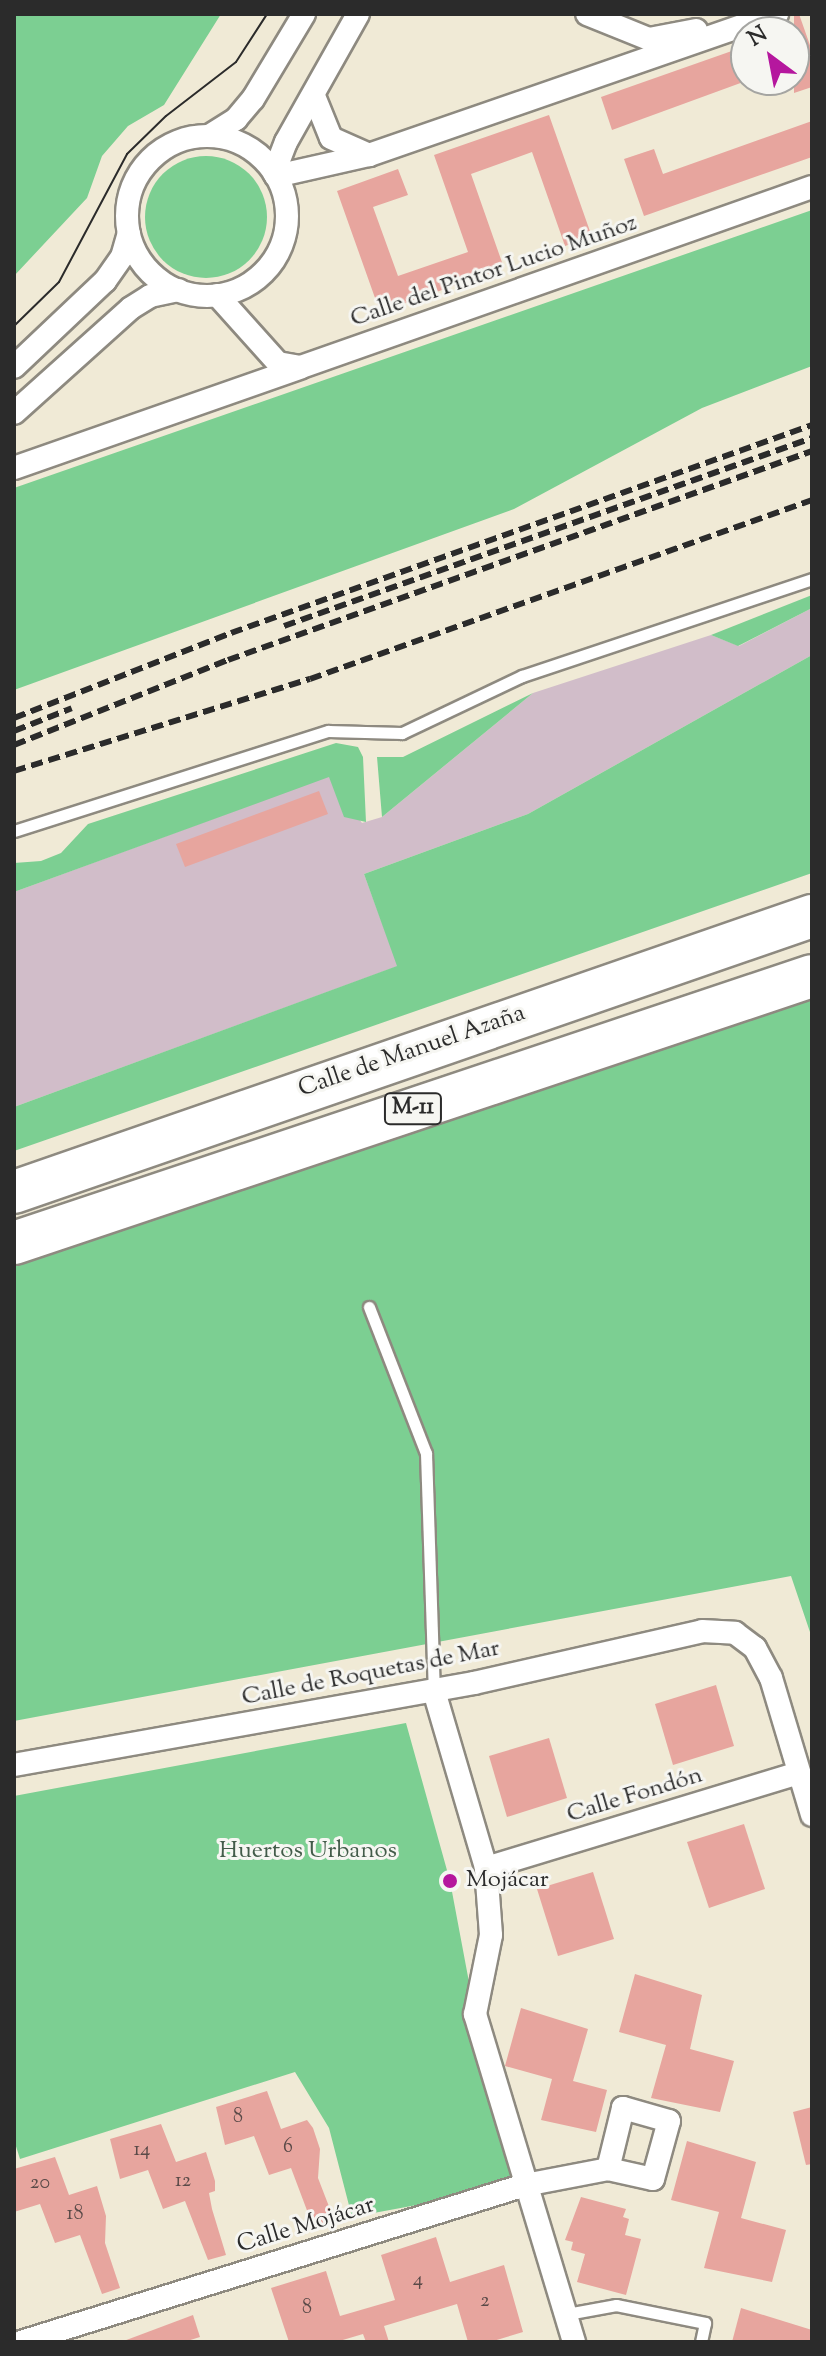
<!DOCTYPE html>
<meta charset="utf-8">
<style>
body{margin:0}
#map{position:relative;width:826px;height:2356px;overflow:hidden;background:#f0ead6;font-family:"Sorts Mill Goudy",serif}
div>[style]{position:absolute}
[style*='--x']{left:calc(var(--x)*1px);top:calc(var(--y)*1px);width:calc(var(--w)*1px);rotate:calc(var(--a)*1deg)}
.industrial>*{inset:0;background:#d1bdc9}
.green>*{inset:0;background:#7ccf92}
.round{border-radius:50%}
.building>*{inset:0;background:#e7a59e}
.roads{filter:drop-shadow(2px 0 #8e8a80) drop-shadow(-2px 0 #8e8a80) drop-shadow(0 2px #8e8a80) drop-shadow(0 -2px #8e8a80)}
.lane>*{height:11px;margin:-5.5px;padding:0 5.5px;transform-origin:5.5px;border-radius:5.5px;background:#fff}
.street>*{height:22px;margin:-11px;padding:0 11px;transform-origin:11px;border-radius:11px;background:#fff}
.street>.ring{margin:-11px;padding:0;box-sizing:content-box;background:none;border:22px solid #fff;border-radius:50%}
.highway>*{height:42px;margin:-21px;padding:0 21px;transform-origin:21px;border-radius:21px;background:#fff}
.tram>*{height:2px;margin:-1px;padding:0 1px;transform-origin:1px;border-radius:1px;background:#2b2b2b}
.rail>*{height:6px;margin-top:-3px;transform-origin:0;background:repeating-linear-gradient(90deg,#2b2b2b 0 12px,transparent 0 18px)}
.dots>*{width:22px;height:22px;translate:-50% -50%;box-sizing:border-box;border:4px solid #f6f6f2;border-radius:50%}
span{translate:-50% -50%;white-space:nowrap;text-align:center;line-height:1.15;-webkit-text-stroke:6px #f6f6f2;paint-order:stroke}
.number-label{font-size:20px;color:#5a4a48}
.number-label span{-webkit-text-stroke-width:0}
.shield-label span{padding:2px 6px;background:#f6f6f2;border:2px solid;border-radius:6px;-webkit-text-stroke-width:0}
.shield-label{font-size:22px;color:#2b2b2b;font-weight:700}
.street-label{font-size:24px;color:#2b2b2b}
.park-label{font-size:24px;color:#435c4a}
.poi-label{font-size:24px;color:#2b2b2b}
.left{translate:0 -50%;text-align:left}
.frame{position:absolute;inset:0;border:16px solid #2b2b2b;pointer-events:none}
.north{position:absolute;left:730px;top:16px;width:80px;height:80px;box-sizing:border-box;background:#f6f6f2;border:2px solid #a5a5a2;border-radius:50%;rotate:328deg;font-size:22px;font-weight:700;line-height:32px;text-align:center;color:#2b2b2b}
.north::after{content:'';display:block;margin:auto;width:28px;height:36px;background:#b5179e;clip-path:polygon(50% 0,100% 100%,50% 72%,0 100%)}
</style>
<div id="map">
<div class="industrial">
<i style="clip-path:polygon(812px 608px,812px 655px,528px 814px,364px 874px,398px 966px,14px 1107px,14px 892px,329px 776px,362px 823px,382px 817px,533px 693px,711px 635px,739px 646px)"></i>
</div>
<div class="green">
<i style="clip-path:polygon(14px 14px,221px 14px,164px 105px,128px 126px,102px 156px,87px 198px,14px 276px)"></i>
<i class="round" style="left:145px;top:156px;width:122px;height:122px"></i>
<i style="clip-path:polygon(812px 210px,812px 366px,702px 408px,514px 509px,14px 690px,14px 488px)"></i>
<i style="clip-path:polygon(812px 595px,812px 608px,738px 646px,711px 635px)"></i>
<i style="clip-path:polygon(812px 655px,812px 873px,14px 1151px,14px 1107px,397px 966px,364px 874px,528px 814px)"></i>
<i style="clip-path:polygon(533px 693px,382px 817px,377px 757px,403px 757px)"></i>
<i style="clip-path:polygon(336px 743px,358px 747px,363px 757px,366px 822px,344px 817px,329px 777px,14px 892px,14px 863px,41px 861px,61px 853px,88px 824px)"></i>
<i style="clip-path:polygon(812px 995px,812px 1638px,791px 1576px,14px 1721px,14px 1266px)"></i>
<i style="clip-path:polygon(406px 1723px,450px 1881px,475px 2014px,525px 2185px,352px 2217px,329px 2128px,295px 2072px,20px 2159px,14px 2140px,14px 1796px)"></i>
</div>
<div class="building">
<i style="clip-path:polygon(794px 14px,799px 14px,812px 51px,812px 87px,794px 93px)"></i>
<i style="clip-path:polygon(746px 46px,746px 81px,612px 130px,601px 97px)"></i>
<i style="clip-path:polygon(549px 115px,592px 237px,565px 246px,532px 152px,471px 174px,504px 268px,380px 312px,337px 191px,398px 169px,408px 195px,373px 207px,398px 276px,468px 252px,434px 155px)"></i>
<i style="clip-path:polygon(812px 121px,812px 157px,644px 216px,624px 159px,654px 149px,663px 174px)"></i>
<i style="clip-path:polygon(319px 791px,328px 814px,185px 867px,176px 844px)"></i>
<i style="clip-path:polygon(716px 1685px,734px 1746px,673px 1765px,655px 1704px)"></i>
<i style="clip-path:polygon(549px 1738px,567px 1798px,507px 1817px,489px 1756px)"></i>
<i style="clip-path:polygon(744px 1824px,765px 1889px,709px 1908px,687px 1842px)"></i>
<i style="clip-path:polygon(593px 1872px,614px 1939px,558px 1956px,537px 1889px)"></i>
<i style="clip-path:polygon(635px 1974px,702px 1995px,690px 2049px,734px 2061px,720px 2112px,651px 2098px,666px 2045px,619px 2032px)"></i>
<i style="clip-path:polygon(521px 2008px,588px 2029px,573px 2081px,607px 2090px,596px 2132px,541px 2120px,552px 2079px,505px 2066px)"></i>
<i style="clip-path:polygon(267px 2091px,281px 2129px,307px 2120px,313px 2128px,320px 2149px,318px 2178px,335px 2222px,314px 2229px,291px 2168px,269px 2175px,254px 2136px,225px 2145px,216px 2107px)"></i>
<i style="clip-path:polygon(812px 2107px,812px 2164px,806px 2165px,793px 2112px)"></i>
<i style="clip-path:polygon(161px 2124px,176px 2162px,206px 2152px,215px 2181px,215px 2191px,209px 2193px,212px 2209px,226px 2255px,208px 2260px,185px 2201px,163px 2209px,148px 2170px,120px 2179px,110px 2139px)"></i>
<i style="clip-path:polygon(687px 2141px,756px 2162px,741px 2218px,786px 2230px,772px 2282px,704px 2268px,719px 2212px,671px 2200px)"></i>
<i style="clip-path:polygon(55px 2157px,69px 2195px,97px 2186px,106px 2216px,105px 2243px,120px 2288px,102px 2294px,80px 2235px,55px 2243px,40px 2204px,14px 2212px,14px 2169px)"></i>
<i style="clip-path:polygon(581px 2197px,626px 2209px,623px 2217px,629px 2219px,625px 2235px,641px 2239px,626px 2295px,577px 2282px,585px 2254px,571px 2250px,573px 2242px,565px 2240px)"></i>
<i style="clip-path:polygon(436px 2237px,450px 2282px,504px 2265px,523px 2332px,490px 2342px,468px 2342px,457px 2304px,384px 2326px,389px 2342px,366px 2342px,363px 2334px,336px 2342px,289px 2342px,271px 2288px,326px 2271px,340px 2316px,395px 2300px,381px 2255px)"></i>
<i style="clip-path:polygon(741px 2308px,812px 2330px,812px 2342px,732px 2342px)"></i>
<i style="clip-path:polygon(193px 2315px,200px 2337px,184px 2342px,121px 2342px)"></i>
</div>
<div class="roads">
<div class="lane">
<i style="--x:14;--y:831;--w:330;--a:-17.7"></i>
<i style="--x:328;--y:731;--w:74;--a:1.5"></i>
<i style="--x:402;--y:733;--w:133;--a:-25.4"></i>
<i style="--x:522;--y:676;--w:306;--a:-18.5"></i>
<i style="--x:369;--y:1307;--w:157;--a:68.7"></i>
<i style="--x:426;--y:1453;--w:238;--a:88.1"></i>
<i style="--x:567;--y:2314;--w:50;--a:-10.4"></i>
<i style="--x:616;--y:2305;--w:91;--a:11.4"></i>
<i style="--x:705;--y:2323;--w:19;--a:102"></i>
</div>
<div class="street">
<i style="--x:587;--y:14;--w:67;--a:22"></i>
<i style="--x:649;--y:39;--w:48;--a:-10.8"></i>
<i style="--x:314;--y:96;--w:45;--a:68"></i>
<i style="--x:331;--y:138;--w:42;--a:24.1"></i>
<i style="--x:209;--y:136;--w:32;--a:-32"></i>
<i style="--x:236;--y:119;--w:26;--a:-50"></i>
<i style="--x:253;--y:99;--w:99;--a:-59"></i>
<i class="ring" style="left:127px;top:136px;width:138px;height:138px"></i>
<i style="--x:274;--y:173;--w:33;--a:-69"></i>
<i style="--x:286;--y:142;--w:147;--a:-60.6"></i>
<i style="--x:276;--y:176;--w:95;--a:-12.7"></i>
<i style="--x:369;--y:155;--w:432;--a:-19.1"></i>
<i style="--x:217;--y:295;--w:91;--a:48.1"></i>
<i style="--x:278;--y:363;--w:23;--a:10"></i>
<i style="--x:301;--y:367;--w:542;--a:-19.4"></i>
<i style="--x:14;--y:367;--w:125;--a:-43.4"></i>
<i style="--x:105;--y:281;--w:29;--a:-55"></i>
<i style="--x:122;--y:257;--w:25;--a:-74"></i>
<i style="--x:14;--y:413;--w:157;--a:-41.9"></i>
<i style="--x:131;--y:308;--w:22;--a:-32"></i>
<i style="--x:150;--y:296;--w:29;--a:-12"></i>
<i style="--x:14;--y:468;--w:303;--a:-19.3"></i>
<i style="--x:434;--y:1691;--w:184;--a:73.6"></i>
<i style="--x:486;--y:1868;--w:67;--a:85.7"></i>
<i style="--x:491;--y:1935;--w:81;--a:101.4"></i>
<i style="--x:475;--y:2014;--w:343;--a:73.2"></i>
<i style="--x:14;--y:1765;--w:467;--a:-10.1"></i>
<i style="--x:474;--y:1683;--w:234;--a:-12.8"></i>
<i style="--x:702;--y:1631;--w:33;--a:3"></i>
<i style="--x:735;--y:1633;--w:25;--a:37"></i>
<i style="--x:755;--y:1648;--w:34;--a:62"></i>
<i style="--x:771;--y:1678;--w:143;--a:73.3"></i>
<i style="--x:486;--y:1868;--w:327;--a:-16.9"></i>
<i style="--x:21;--y:2342;--w:528;--a:-17.3"></i>
<i style="--x:525;--y:2185;--w:85;--a:-10.9"></i>
<i style="--x:608;--y:2169;--w:46;--a:12.5"></i>
<i style="--x:653;--y:2179;--w:60;--a:-74.6"></i>
<i style="--x:669;--y:2121;--w:48;--a:-164.2"></i>
<i style="--x:623;--y:2108;--w:63;--a:103.8"></i>
</div>
<div class="highway">
<i style="--x:14;--y:1192;--w:844;--a:-19.08"></i>
<i style="--x:14;--y:1243;--w:841;--a:-18.5"></i>
</div>
</div>
<div class="tram">
<i style="--x:14;--y:326;--w:63;--a:-44.4"></i>
<i style="--x:59;--y:282;--w:145;--a:-62"></i>
<i style="--x:127;--y:154;--w:54;--a:-44.3"></i>
<i style="--x:166;--y:116;--w:88;--a:-37.6"></i>
<i style="--x:236;--y:62;--w:57;--a:-57.1"></i>
</div>
<div class="rail">
<i style="--x:284;--y:626;--w:560;--a:-19.6"></i>
<i style="--x:14;--y:718;--w:233;--a:-21.4"></i>
<i style="--x:231;--y:633;--w:617;--a:-19.7"></i>
<i style="--x:14;--y:731;--w:62;--a:-21.6"></i>
<i style="--x:14;--y:745;--w:230;--a:-21.7"></i>
<i style="--x:228;--y:660;--w:620;--a:-19.69"></i>
<i style="--x:14;--y:771;--w:310;--a:-17.3"></i>
<i style="--x:310;--y:679;--w:533;--a:-19.62"></i>
</div>
<div class="dots">
<i style="left:450px;top:1881px;background:#b5179e"></i>
</div>
<div class="number-label">
<span style="left:238px;top:2117px">8</span>
<span style="left:288px;top:2147px">6</span>
<span style="left:142px;top:2150px">14</span>
<span style="left:183px;top:2181px">12</span>
<span style="left:40px;top:2183px">20</span>
<span style="left:75px;top:2214px">18</span>
<span style="left:418px;top:2280px">4</span>
<span style="left:485px;top:2301px">2</span>
<span style="left:307px;top:2308px">8</span>
</div>
<div class="shield-label">
<span style="left:413px;top:1109px">M-11</span>
</div>
<div class="street-label">
<span style="left:494px;top:272px;rotate:-19deg">Calle del Pintor Lucio Muñoz</span>
<span style="left:412px;top:1052px;rotate:-19deg">Calle de Manuel Azaña</span>
<span style="left:371px;top:1674px;rotate:-11deg">Calle de Roquetas de Mar</span>
<span style="left:635px;top:1796px;rotate:-17deg">Calle Fondón</span>
<span style="left:306px;top:2226px;rotate:-17deg">Calle Mojácar</span>
</div>
<div class="park-label">
<span style="left:308px;top:1852px">Huertos Urbanos</span>
</div>
<div class="poi-label">
<span class="left" style="left:466px;top:1881px">Mojácar</span>
</div>
<div class="frame"></div>
<div class="north">N</div>
</div>
